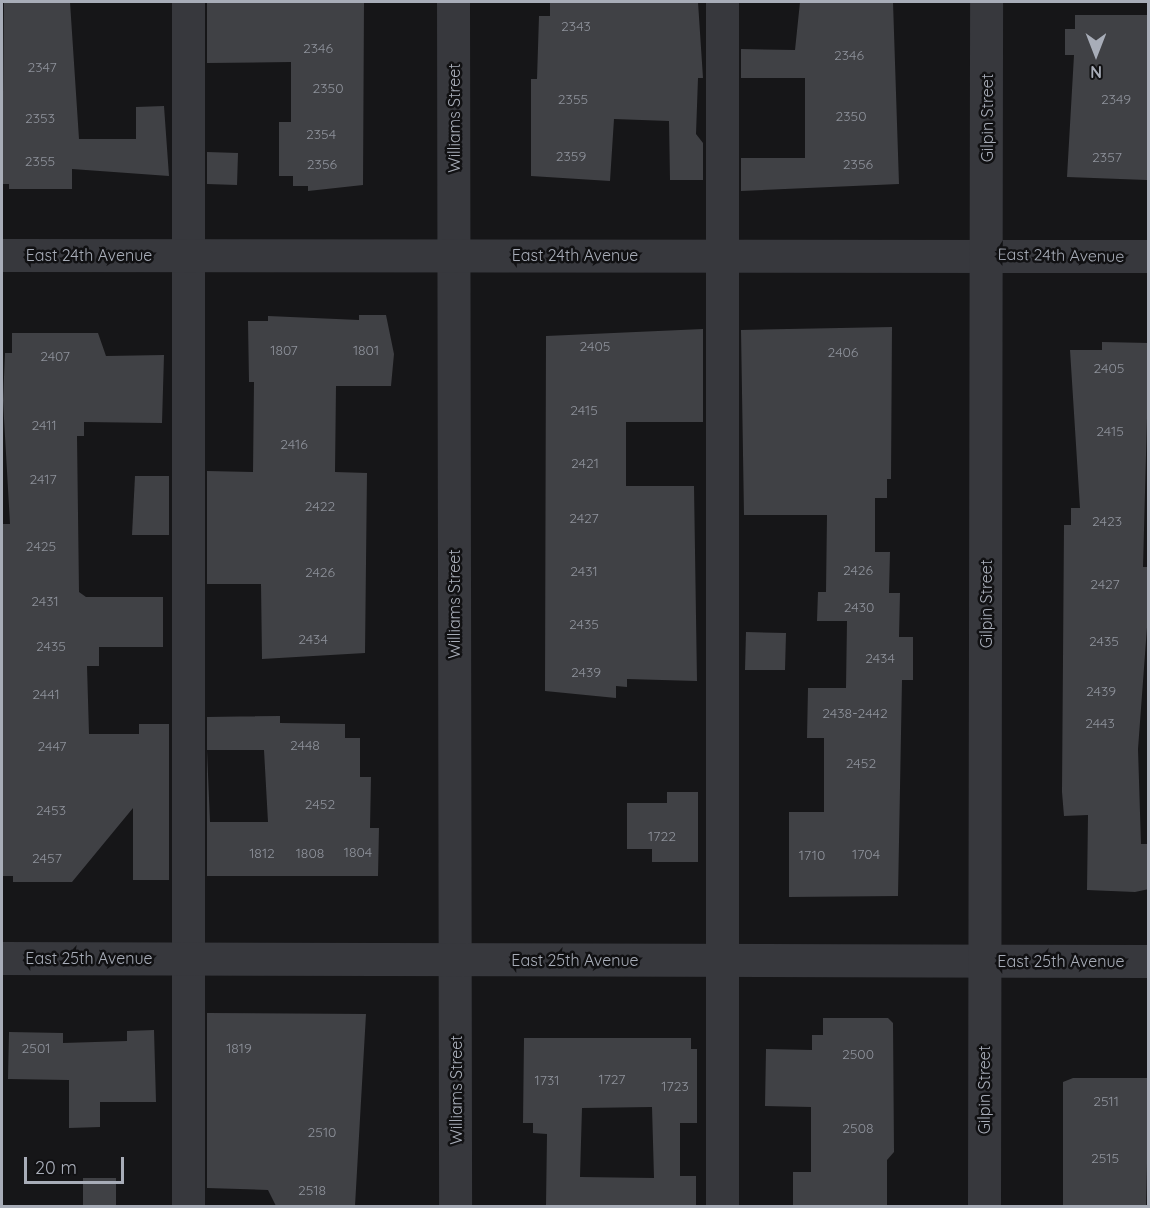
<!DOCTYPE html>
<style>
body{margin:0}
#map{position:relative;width:1150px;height:1208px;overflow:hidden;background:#161618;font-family:Quicksand,sans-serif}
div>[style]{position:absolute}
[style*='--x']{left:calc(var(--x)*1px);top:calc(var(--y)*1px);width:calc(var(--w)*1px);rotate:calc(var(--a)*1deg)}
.building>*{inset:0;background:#404145}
.minor>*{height:33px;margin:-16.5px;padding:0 16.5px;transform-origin:16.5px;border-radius:16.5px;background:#37383d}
span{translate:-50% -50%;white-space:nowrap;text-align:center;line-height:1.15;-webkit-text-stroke:5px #111113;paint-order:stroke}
.number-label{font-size:14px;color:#8e929b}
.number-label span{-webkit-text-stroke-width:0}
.street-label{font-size:16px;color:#a8adb8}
.frame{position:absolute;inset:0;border:3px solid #a8adb8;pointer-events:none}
.north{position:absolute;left:1066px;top:24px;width:60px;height:60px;-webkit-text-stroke:4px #111113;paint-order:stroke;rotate:180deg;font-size:16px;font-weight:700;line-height:24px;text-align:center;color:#a8adb8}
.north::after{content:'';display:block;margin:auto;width:21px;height:27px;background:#a8adb8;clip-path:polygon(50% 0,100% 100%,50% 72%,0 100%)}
.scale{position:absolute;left:24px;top:1157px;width:100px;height:27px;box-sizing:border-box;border:3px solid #a8adb8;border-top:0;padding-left:8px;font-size:18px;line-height:21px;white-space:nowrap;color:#a8adb8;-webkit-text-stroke:4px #111113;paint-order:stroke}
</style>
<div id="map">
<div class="building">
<i style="clip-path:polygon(4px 2px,70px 2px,79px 139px,136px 139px,136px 107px,164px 106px,169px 176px,72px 169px,72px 189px,9px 189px,9px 184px,2px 184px)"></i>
<i style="clip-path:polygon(207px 2px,364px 2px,363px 185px,308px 191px,308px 186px,293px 186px,293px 176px,279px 176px,279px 122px,291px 122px,291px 62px,207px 63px)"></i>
<i style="clip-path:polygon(550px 2px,698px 2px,703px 78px,698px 78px,696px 134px,703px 143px,703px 180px,670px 180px,669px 121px,614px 119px,610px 181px,531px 176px,531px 79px,537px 79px,539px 16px,550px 16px)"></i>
<i style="clip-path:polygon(800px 2px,893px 2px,899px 184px,741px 191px,741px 158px,805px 158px,805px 78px,741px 78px,741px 49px,795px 50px)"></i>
<i style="clip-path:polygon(1075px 15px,1149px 15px,1147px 180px,1067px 177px,1074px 55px,1065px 55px,1065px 29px,1075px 29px)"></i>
<i style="clip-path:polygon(207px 152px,238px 153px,237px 185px,207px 184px)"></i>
<i style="clip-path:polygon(359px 315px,386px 315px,394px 354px,391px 386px,336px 386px,335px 472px,367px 473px,365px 653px,262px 659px,261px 584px,207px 584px,207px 471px,253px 472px,254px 382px,249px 382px,248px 321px,268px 321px,268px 316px,359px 320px)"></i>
<i style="clip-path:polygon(892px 327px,891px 479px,887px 479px,887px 498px,875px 498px,875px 552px,890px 552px,889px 593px,900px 593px,899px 637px,913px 637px,913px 680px,902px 680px,898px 896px,789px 897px,789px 812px,824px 812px,824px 738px,807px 738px,808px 688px,846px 688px,847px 621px,817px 621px,818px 592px,826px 592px,827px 515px,744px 515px,741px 330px)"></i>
<i style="clip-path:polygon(703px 329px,703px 422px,626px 422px,626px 486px,694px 486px,697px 681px,627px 679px,627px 687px,616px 686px,616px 698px,545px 691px,546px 336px)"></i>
<i style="clip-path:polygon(12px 333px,98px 333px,106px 356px,164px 355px,162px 423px,84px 422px,84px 436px,77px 436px,79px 592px,86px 597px,163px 597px,163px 647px,99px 647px,99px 666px,87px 666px,89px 734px,139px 734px,139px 724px,169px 724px,169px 880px,133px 880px,133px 808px,72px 882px,13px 882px,13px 876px,2px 876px,2px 524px,10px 524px,3px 401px,5px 353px,12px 353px)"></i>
<i style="clip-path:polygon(1102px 342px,1149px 343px,1143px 567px,1149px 567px,1149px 600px,1138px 749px,1141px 844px,1149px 844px,1149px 889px,1135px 892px,1087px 890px,1088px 815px,1064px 816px,1062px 792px,1064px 525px,1071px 525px,1071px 508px,1080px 508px,1070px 350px,1102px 350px)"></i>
<i style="clip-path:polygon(135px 476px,169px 476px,169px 535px,132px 535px)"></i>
<i style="clip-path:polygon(746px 632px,786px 633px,785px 670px,745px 670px)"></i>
<i style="clip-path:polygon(evenodd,280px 716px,280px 723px,345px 724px,345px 738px,360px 738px,360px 777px,371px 777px,370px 828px,379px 828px,378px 876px,207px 876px,207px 717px,280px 716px,207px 750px,264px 750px,268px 822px,210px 822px,207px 750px)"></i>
<i style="clip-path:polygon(667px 792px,698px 792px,698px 862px,652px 862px,652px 849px,627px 849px,627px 803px,667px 803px)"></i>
<i style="clip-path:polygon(207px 1013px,366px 1014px,355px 1206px,276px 1206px,268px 1190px,207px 1188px)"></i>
<i style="clip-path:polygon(823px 1018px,888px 1018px,893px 1023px,894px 1152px,887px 1160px,887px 1206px,793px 1206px,793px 1172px,811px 1172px,811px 1107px,765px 1106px,766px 1049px,812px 1050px,812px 1035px,823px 1035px)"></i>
<i style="clip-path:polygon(154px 1030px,156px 1102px,100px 1102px,100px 1127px,69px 1128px,69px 1080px,8px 1079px,9px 1032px,63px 1033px,63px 1043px,127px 1041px,127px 1031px)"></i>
<i style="clip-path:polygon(evenodd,524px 1038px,691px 1038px,691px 1049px,697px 1049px,697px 1123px,680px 1123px,680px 1176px,696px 1176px,696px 1206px,546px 1206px,547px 1134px,533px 1133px,533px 1123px,523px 1123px,524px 1038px,652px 1107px,654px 1178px,580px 1177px,582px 1108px,652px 1107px)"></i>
<i style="clip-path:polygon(1073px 1078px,1149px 1078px,1146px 1206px,1063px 1206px,1063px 1082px)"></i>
<i style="clip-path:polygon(83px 1178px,116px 1178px,116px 1206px,83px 1206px)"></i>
</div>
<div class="minor">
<i style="--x:188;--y:2;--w:1204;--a:90"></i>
<i style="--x:453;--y:2;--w:1204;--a:89.9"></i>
<i style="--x:2;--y:255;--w:1146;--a:0.05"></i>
<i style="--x:2;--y:958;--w:1146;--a:0.15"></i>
<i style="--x:722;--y:1206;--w:1204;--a:-90"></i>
<i style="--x:984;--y:1206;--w:1204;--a:-89.9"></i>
</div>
<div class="number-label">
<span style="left:576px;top:26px">2343</span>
<span style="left:318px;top:48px">2346</span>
<span style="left:849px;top:55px">2346</span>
<span style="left:42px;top:67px">2347</span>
<span style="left:328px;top:88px">2350</span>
<span style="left:573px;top:99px">2355</span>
<span style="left:1116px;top:99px">2349</span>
<span style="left:851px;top:116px">2350</span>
<span style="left:40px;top:118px">2353</span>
<span style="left:321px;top:134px">2354</span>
<span style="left:571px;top:156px">2359</span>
<span style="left:1107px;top:157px">2357</span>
<span style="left:40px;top:161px">2355</span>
<span style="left:322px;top:164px">2356</span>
<span style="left:858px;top:164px">2356</span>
<span style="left:595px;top:346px">2405</span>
<span style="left:284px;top:350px">1807</span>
<span style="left:366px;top:350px">1801</span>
<span style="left:843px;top:352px">2406</span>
<span style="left:55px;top:356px">2407</span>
<span style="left:1109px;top:368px">2405</span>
<span style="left:584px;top:410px">2415</span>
<span style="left:44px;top:425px">2411</span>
<span style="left:1110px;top:431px">2415</span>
<span style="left:294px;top:444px">2416</span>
<span style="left:585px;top:463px">2421</span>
<span style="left:43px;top:479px">2417</span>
<span style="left:320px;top:506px">2422</span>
<span style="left:584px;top:518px">2427</span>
<span style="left:1107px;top:521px">2423</span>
<span style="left:41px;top:546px">2425</span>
<span style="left:858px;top:570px">2426</span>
<span style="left:584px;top:571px">2431</span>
<span style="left:320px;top:572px">2426</span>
<span style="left:1105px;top:584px">2427</span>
<span style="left:45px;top:601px">2431</span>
<span style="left:859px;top:607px">2430</span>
<span style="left:584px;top:624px">2435</span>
<span style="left:313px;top:639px">2434</span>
<span style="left:1104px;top:641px">2435</span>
<span style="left:51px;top:646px">2435</span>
<span style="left:880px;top:658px">2434</span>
<span style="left:586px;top:672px">2439</span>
<span style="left:1101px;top:691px">2439</span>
<span style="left:46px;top:694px">2441</span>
<span style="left:855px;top:713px">2438-2442</span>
<span style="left:1100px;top:723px">2443</span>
<span style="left:305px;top:745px">2448</span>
<span style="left:52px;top:746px">2447</span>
<span style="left:861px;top:763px">2452</span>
<span style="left:320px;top:804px">2452</span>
<span style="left:51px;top:810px">2453</span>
<span style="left:662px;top:836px">1722</span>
<span style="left:358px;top:852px">1804</span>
<span style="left:262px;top:853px">1812</span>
<span style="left:310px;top:853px">1808</span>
<span style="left:866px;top:854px">1704</span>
<span style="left:812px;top:855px">1710</span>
<span style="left:47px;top:858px">2457</span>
<span style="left:36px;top:1048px">2501</span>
<span style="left:239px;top:1048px">1819</span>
<span style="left:858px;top:1054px">2500</span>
<span style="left:612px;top:1079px">1727</span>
<span style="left:547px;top:1080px">1731</span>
<span style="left:675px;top:1086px">1723</span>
<span style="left:1106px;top:1101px">2511</span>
<span style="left:858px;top:1128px">2508</span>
<span style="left:322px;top:1132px">2510</span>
<span style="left:1105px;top:1158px">2515</span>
<span style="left:312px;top:1190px">2518</span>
</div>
<div class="street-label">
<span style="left:454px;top:118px;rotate:-90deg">Williams Street</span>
<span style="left:987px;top:118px;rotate:-90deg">Gilpin Street</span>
<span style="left:89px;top:255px">East 24th Avenue</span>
<span style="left:575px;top:255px">East 24th Avenue</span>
<span style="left:1061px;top:255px;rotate:1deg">East 24th Avenue</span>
<span style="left:454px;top:604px;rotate:-90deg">Williams Street</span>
<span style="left:986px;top:604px;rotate:-90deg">Gilpin Street</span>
<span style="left:89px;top:958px">East 25th Avenue</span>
<span style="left:575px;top:960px">East 25th Avenue</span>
<span style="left:1061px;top:961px">East 25th Avenue</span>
<span style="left:456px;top:1090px;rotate:-90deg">Williams Street</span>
<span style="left:984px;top:1090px;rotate:-90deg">Gilpin Street</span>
</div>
<div class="frame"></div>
<div class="north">N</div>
<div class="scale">20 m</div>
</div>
